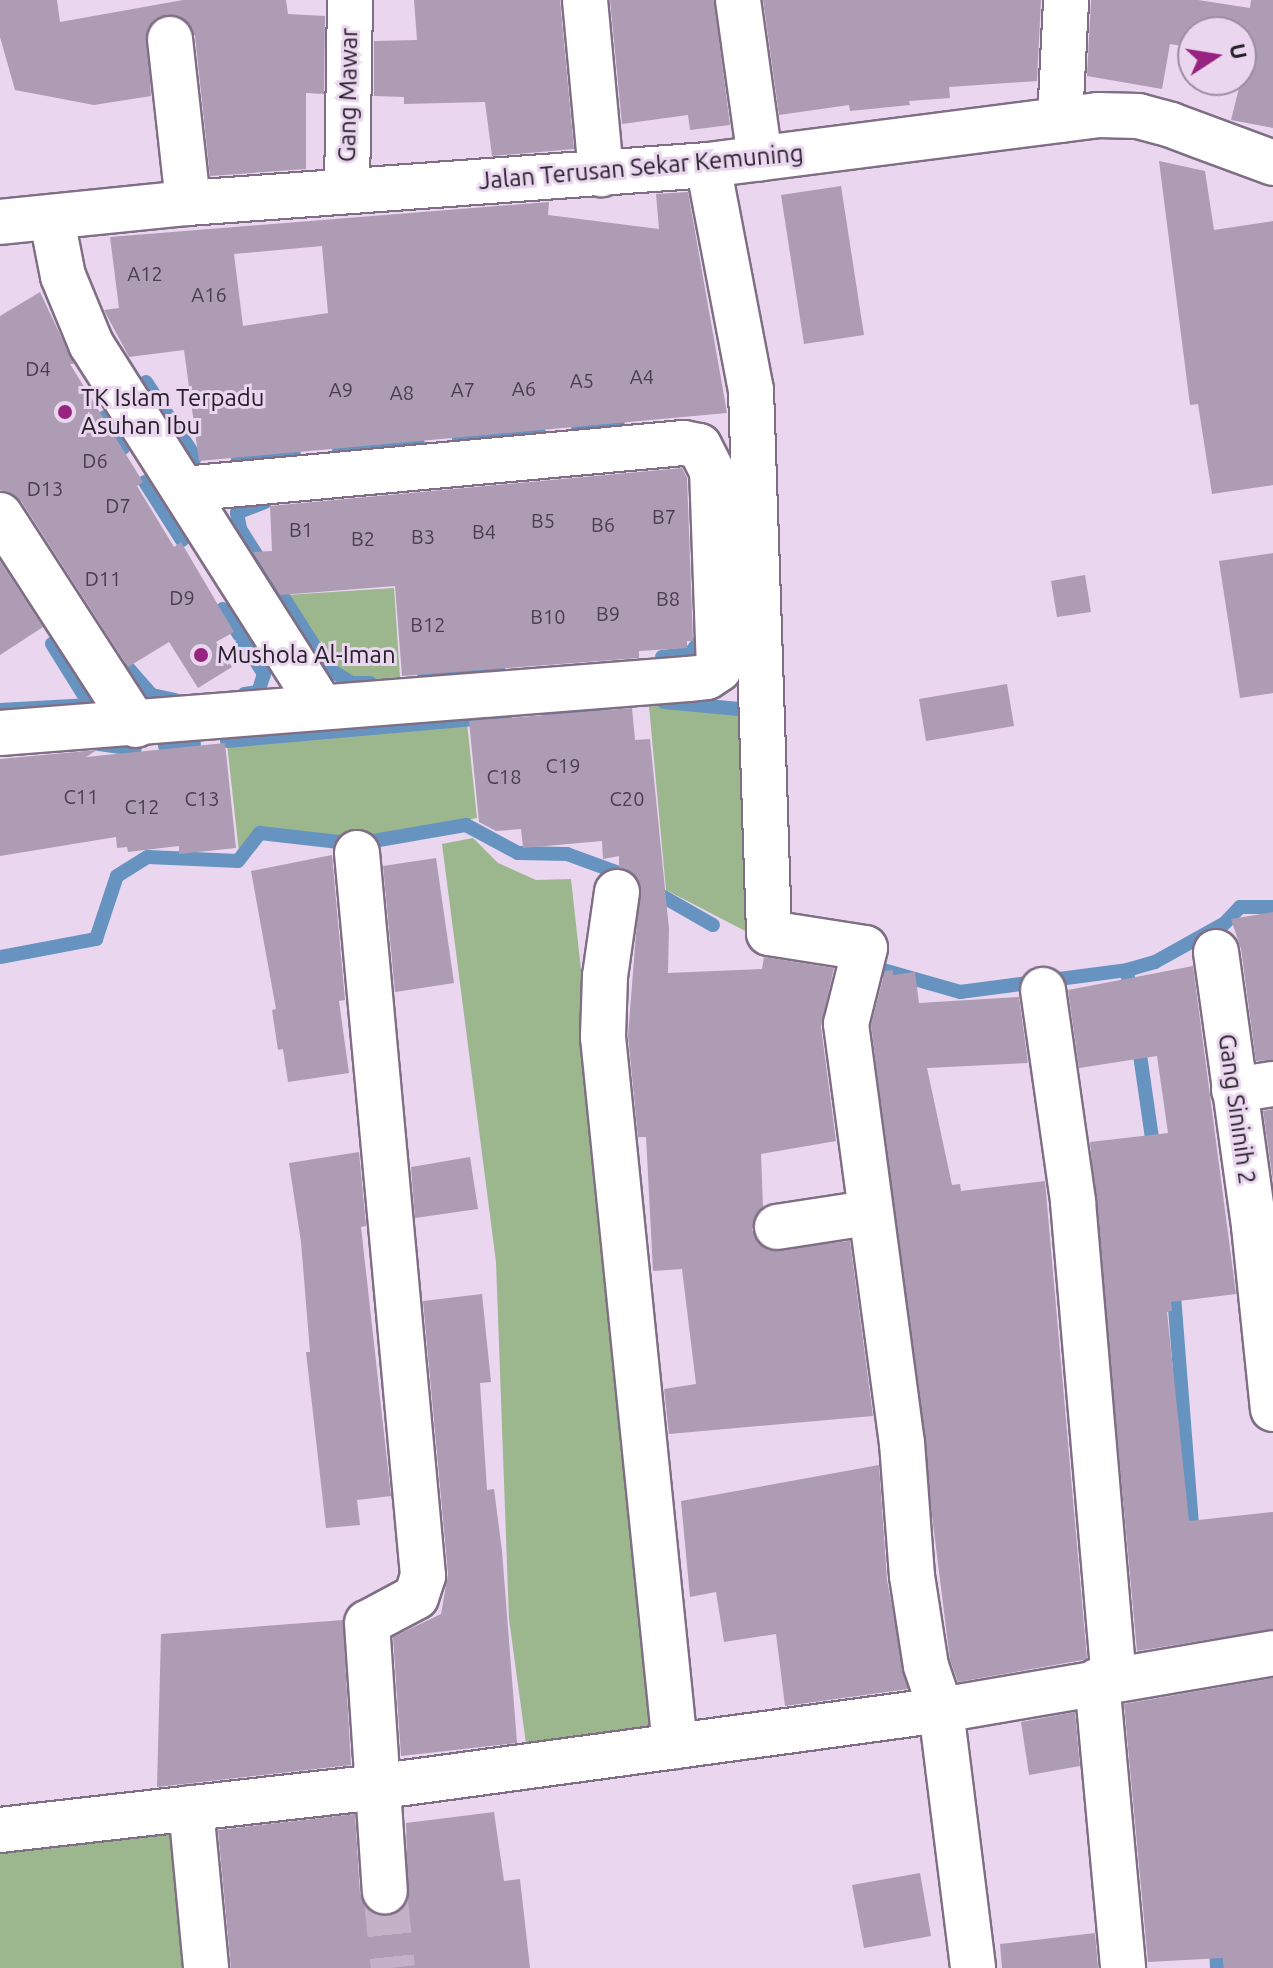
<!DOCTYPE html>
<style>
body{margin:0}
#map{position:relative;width:1273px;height:1968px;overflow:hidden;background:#ead6ef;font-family:Ubuntu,sans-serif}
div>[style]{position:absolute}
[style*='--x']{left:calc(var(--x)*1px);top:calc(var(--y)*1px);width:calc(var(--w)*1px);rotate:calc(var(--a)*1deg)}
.green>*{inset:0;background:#9cb68e}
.stream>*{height:14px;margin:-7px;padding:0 7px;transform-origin:7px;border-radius:7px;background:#6793c1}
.building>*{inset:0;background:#ae9cb4}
.minor-tunnel>*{height:44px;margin-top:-22px;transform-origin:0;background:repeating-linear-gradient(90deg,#c3b2c7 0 44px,transparent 0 66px)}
.roads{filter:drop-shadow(2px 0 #7f6e84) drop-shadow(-2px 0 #7f6e84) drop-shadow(0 2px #7f6e84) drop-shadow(0 -2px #7f6e84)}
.minor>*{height:44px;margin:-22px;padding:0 22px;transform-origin:22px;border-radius:22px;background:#fff}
.dots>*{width:22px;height:22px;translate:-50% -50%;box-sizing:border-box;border:4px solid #ead6ef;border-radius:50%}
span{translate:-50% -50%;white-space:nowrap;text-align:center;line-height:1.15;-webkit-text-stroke:6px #ead6ef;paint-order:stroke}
.number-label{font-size:20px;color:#493f4c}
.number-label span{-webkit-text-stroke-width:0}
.street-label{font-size:24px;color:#272029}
.poi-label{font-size:24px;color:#272029}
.left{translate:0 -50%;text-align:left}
.north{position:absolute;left:1177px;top:16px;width:80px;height:80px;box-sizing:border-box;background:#ead6ef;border:2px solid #9c8da0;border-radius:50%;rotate:78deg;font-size:22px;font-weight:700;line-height:32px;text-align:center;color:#272029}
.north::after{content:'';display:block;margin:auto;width:28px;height:36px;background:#972481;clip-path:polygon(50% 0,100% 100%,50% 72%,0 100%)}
</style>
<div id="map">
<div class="green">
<i style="clip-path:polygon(394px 588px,400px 677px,358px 681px,332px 668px,286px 595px)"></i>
<i style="clip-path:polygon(649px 706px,722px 707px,748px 713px,757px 937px,666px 890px)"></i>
<i style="clip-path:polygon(467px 723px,477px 818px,357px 840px,257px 828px,239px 852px,227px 744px)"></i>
<i style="clip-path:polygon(473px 838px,498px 863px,536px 880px,571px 879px,665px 1733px,527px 1751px,509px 1619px,496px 1262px,442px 844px)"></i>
<i style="clip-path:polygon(179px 1825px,198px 1968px,0 1968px,0 1849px)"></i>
</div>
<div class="stream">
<i style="--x:146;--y:382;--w:90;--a:56.8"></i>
<i style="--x:105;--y:417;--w:36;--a:60"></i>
<i style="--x:578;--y:429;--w:40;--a:-5.7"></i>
<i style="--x:459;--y:439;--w:80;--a:-5"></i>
<i style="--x:339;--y:450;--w:79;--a:-5.1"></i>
<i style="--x:238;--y:460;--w:56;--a:-6.1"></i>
<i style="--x:145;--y:482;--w:69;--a:57.5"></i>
<i style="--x:265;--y:502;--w:30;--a:159"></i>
<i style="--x:237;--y:513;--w:16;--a:79"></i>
<i style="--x:240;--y:529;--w:166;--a:57.6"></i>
<i style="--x:329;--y:669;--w:26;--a:32"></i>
<i style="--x:351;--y:683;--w:19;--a:0"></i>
<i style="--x:223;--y:609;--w:77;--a:57.8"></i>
<i style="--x:264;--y:674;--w:19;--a:108"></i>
<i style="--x:258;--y:692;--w:14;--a:172"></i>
<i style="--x:662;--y:657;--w:28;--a:-6"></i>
<i style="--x:690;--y:654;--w:22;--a:-54"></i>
<i style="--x:129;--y:669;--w:35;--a:49"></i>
<i style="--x:152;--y:695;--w:24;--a:12"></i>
<i style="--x:424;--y:677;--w:75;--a:-4.6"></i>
<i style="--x:664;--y:702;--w:86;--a:5.3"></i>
<i style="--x:0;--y:710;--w:90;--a:-3.2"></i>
<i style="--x:90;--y:705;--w:72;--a:-121.9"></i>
<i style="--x:549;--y:712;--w:48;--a:-4.8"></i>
<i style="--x:227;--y:741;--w:279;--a:-5.1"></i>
<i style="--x:99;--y:744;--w:36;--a:8"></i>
<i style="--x:165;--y:746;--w:29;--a:-4"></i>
<i style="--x:0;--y:957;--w:98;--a:-10.6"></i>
<i style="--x:96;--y:939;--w:66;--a:-71.6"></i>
<i style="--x:117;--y:876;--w:36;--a:-32"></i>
<i style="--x:148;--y:857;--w:90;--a:2.5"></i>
<i style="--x:238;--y:861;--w:36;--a:-52"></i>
<i style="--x:260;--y:833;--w:97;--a:6.5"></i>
<i style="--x:356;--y:844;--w:112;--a:-9.8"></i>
<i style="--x:466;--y:825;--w:59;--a:28.3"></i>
<i style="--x:518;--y:853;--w:49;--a:1.2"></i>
<i style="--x:567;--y:854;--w:64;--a:20.1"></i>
<i style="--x:627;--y:876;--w:99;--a:29.7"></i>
<i style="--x:869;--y:966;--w:95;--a:15.9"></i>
<i style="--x:960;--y:992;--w:168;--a:-7.5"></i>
<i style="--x:1127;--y:970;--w:29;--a:-16"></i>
<i style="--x:1155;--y:962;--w:80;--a:-29.1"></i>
<i style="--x:1225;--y:923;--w:22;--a:-47"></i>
<i style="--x:1240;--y:907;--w:33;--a:0"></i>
<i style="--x:1127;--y:970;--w:27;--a:82"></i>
<i style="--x:1138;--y:1041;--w:112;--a:81.8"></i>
<i style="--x:1173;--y:1283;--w:255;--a:85.5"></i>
<i style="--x:1216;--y:1941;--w:27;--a:88"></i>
</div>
<div class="building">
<i style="clip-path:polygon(0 0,57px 0,60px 22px,183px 0,286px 0,288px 14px,325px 16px,324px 94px,306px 93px,306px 169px,210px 176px,195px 36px,181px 17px,156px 18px,147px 30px,151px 96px,94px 105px,15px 90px,0 37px)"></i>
<i style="clip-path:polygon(414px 0,560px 0,574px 149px,492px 156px,485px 102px,404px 104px,404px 97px,374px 96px,374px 41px,417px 40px)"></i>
<i style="clip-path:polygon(610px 0,714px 0,730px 125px,690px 130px,688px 115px,622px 124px)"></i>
<i style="clip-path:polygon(763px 0,1041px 0,1037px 81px,949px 87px,950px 98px,909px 101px,910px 105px,850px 111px,849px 105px,779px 115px)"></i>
<i style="clip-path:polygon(1091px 0,1198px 0,1250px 8px,1251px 0,1273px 0,1273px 128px,1231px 120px,1241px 80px,1241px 32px,1193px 32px,1193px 48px,1170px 44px,1162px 89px,1087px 76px)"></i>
<i style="clip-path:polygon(1159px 161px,1205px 171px,1214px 230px,1273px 221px,1273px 485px,1212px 494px,1198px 404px,1190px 405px)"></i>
<i style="clip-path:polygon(841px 186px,864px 335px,804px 344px,781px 195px)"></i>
<i style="clip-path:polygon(evenodd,688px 192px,727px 413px,199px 461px,184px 350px,129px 357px,104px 310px,119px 308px,110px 237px,549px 202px,548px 215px,659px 229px,656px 194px,688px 192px,322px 246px,328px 313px,243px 326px,234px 254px,322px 246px)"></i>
<i style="clip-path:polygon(40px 292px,74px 364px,70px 364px,143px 482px,137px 486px,174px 547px,181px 542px,234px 632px,216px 642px,232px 667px,198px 688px,169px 642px,128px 667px,21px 501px,0 490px,0 316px)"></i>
<i style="clip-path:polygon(682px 468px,687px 478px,693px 641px,687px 641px,687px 648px,639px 651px,639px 658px,402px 676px,395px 586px,280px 595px,253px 552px,272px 551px,270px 506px)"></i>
<i style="clip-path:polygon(1273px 553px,1273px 693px,1240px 698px,1219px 561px)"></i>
<i style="clip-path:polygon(0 561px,43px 627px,0 655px)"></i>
<i style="clip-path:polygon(1085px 575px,1091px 612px,1057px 617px,1051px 581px)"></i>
<i style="clip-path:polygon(1007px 684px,1014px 726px,926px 741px,919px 699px)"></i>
<i style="clip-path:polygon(632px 708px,635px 740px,650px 739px,669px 929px,668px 973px,762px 969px,764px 957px,834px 968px,821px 1027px,836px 1141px,761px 1154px,763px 1207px,752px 1230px,769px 1250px,850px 1241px,873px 1416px,669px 1434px,664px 1389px,696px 1384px,682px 1269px,653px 1271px,646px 1137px,638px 1137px,628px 1036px,640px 883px,632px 872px,619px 867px,619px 856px,603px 859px,602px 841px,523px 848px,521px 829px,496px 831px,479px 822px,469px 721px)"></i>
<i style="clip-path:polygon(225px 743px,236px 848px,179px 854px,179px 846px,128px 852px,127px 847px,117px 848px,116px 837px,0 856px,0 759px,97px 750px,86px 757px)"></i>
<i style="clip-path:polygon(332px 855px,345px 1000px,339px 1001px,349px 1073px,288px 1082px,283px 1049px,278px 1050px,272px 1010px,276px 1009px,251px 871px)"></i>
<i style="clip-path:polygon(436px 858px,454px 983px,395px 992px,383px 866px)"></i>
<i style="clip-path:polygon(1273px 912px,1273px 1060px,1256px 1061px,1241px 949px,1231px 919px)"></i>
<i style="clip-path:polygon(1193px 966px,1236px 1294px,1171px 1302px,1172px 1311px,1167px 1312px,1189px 1521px,1273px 1512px,1273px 1629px,1137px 1651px,1090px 1142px,1168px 1133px,1157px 1056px,1079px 1068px,1068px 990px)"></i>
<i style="clip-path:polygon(893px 970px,893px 975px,915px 972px,919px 1003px,1019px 997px,1028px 1063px,927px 1068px,952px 1185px,960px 1184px,961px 1191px,1045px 1181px,1087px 1659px,1083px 1660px,958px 1682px,950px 1660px,871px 1025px,885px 971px)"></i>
<i style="clip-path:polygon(1273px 1109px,1273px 1181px,1263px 1111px)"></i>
<i style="clip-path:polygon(359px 1152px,366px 1226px,361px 1227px,391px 1496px,357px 1500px,360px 1525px,326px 1528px,306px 1352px,310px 1352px,301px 1242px,289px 1163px)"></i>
<i style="clip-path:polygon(470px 1157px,478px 1209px,415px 1218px,411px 1167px)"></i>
<i style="clip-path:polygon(482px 1294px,491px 1382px,480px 1383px,487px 1490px,494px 1489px,502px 1551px,517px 1743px,401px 1756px,393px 1637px,441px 1614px,448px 1574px,423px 1301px)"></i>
<i style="clip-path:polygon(879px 1465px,887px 1580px,908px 1689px,785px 1706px,776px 1634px,724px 1642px,716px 1592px,690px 1597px,681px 1501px)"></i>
<i style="clip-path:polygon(343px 1620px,351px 1765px,157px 1787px,161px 1634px)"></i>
<i style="clip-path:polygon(1273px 1678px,1273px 1968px,1224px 1968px,1223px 1958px,1148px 1962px,1124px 1704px)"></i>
<i style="clip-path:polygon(1075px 1712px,1080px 1766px,1029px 1775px,1021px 1722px)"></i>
<i style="clip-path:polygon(494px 1812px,504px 1881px,520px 1879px,530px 1968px,231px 1968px,218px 1830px,355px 1814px,360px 1893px,365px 1906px,386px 1916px,408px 1901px,406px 1823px)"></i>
<i style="clip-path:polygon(920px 1873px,931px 1936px,864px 1948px,852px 1885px)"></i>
<i style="clip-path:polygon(1095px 1933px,1098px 1968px,1002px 1968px,1000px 1944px)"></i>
</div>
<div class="minor-tunnel">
<i style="--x:385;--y:1891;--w:77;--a:84.1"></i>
</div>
<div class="roads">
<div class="minor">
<i style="--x:585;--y:0;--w:175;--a:84.7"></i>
<i style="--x:738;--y:0;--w:160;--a:82.1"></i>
<i style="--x:170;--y:39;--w:165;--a:83.7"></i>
<i style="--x:1060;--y:120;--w:120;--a:-87.1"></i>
<i style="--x:708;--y:165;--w:229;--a:79.2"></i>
<i style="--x:751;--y:390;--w:543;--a:88.1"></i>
<i style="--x:769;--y:933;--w:97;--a:8.9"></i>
<i style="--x:865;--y:948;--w:78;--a:104"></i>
<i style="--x:846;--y:1024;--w:423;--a:82.4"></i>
<i style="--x:902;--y:1443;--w:133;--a:85.7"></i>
<i style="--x:912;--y:1576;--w:91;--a:81.2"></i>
<i style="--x:926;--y:1666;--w:46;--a:71.2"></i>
<i style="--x:941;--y:1710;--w:260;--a:82.9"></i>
<i style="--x:347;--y:190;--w:190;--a:-89.1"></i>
<i style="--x:52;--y:220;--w:57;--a:78.9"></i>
<i style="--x:63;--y:276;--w:74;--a:67.6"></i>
<i style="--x:91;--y:344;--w:429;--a:57.6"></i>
<i style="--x:0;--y:222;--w:189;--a:-5.8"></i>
<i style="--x:188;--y:203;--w:521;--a:-4.18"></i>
<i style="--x:708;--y:165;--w:393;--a:-7.3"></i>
<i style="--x:1098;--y:115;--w:40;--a:1.4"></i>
<i style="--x:1138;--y:116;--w:34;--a:15"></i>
<i style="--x:1171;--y:125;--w:109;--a:20.4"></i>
<i style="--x:0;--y:515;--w:250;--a:57.1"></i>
<i style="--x:0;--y:733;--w:690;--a:-4.49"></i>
<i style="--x:688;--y:679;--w:19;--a:-6"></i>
<i style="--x:707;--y:677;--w:14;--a:-34"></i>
<i style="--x:719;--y:669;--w:198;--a:-92"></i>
<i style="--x:712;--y:471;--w:28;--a:-117"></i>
<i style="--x:699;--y:446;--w:16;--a:-169"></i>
<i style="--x:683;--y:443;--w:501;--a:174.73"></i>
<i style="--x:357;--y:853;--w:726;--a:84.78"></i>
<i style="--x:423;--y:1576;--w:22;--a:108"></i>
<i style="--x:416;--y:1597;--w:55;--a:152"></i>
<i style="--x:367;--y:1623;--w:269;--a:86.2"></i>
<i style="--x:617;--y:892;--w:85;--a:98.1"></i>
<i style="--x:605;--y:976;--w:61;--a:91.9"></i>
<i style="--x:603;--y:1037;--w:713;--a:84.2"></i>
<i style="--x:1216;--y:952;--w:277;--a:82.1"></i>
<i style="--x:1254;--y:1226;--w:184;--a:84.1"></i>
<i style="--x:1043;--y:990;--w:214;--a:81.9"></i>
<i style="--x:1073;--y:1202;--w:477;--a:85.1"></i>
<i style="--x:1234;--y:1090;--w:39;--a:-9"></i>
<i style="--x:777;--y:1227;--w:93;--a:-8.7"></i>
<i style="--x:1097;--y:1681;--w:288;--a:84.8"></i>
<i style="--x:191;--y:1808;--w:161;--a:84.6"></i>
<i style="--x:0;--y:1830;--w:377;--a:-6.5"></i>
<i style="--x:375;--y:1787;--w:571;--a:-7.75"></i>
<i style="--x:941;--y:1710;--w:337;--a:-9.7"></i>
</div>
</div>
<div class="dots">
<i style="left:65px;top:412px;background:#972481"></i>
<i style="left:201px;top:655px;background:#972481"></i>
</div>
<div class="number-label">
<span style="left:145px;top:273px">A12</span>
<span style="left:209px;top:294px">A16</span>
<span style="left:38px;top:368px">D4</span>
<span style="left:642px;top:376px">A4</span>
<span style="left:582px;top:380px">A5</span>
<span style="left:524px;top:388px">A6</span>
<span style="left:341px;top:389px">A9</span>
<span style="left:463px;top:389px">A7</span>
<span style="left:402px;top:392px">A8</span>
<span style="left:95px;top:460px">D6</span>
<span style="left:45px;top:488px">D13</span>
<span style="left:118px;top:505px">D7</span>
<span style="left:664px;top:516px">B7</span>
<span style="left:543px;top:520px">B5</span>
<span style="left:603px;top:524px">B6</span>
<span style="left:301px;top:529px">B1</span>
<span style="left:484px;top:531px">B4</span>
<span style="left:423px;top:536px">B3</span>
<span style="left:363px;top:538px">B2</span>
<span style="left:103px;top:578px">D11</span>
<span style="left:182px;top:597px">D9</span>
<span style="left:668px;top:598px">B8</span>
<span style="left:608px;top:613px">B9</span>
<span style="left:548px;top:616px">B10</span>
<span style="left:428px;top:624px">B12</span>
<span style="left:563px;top:765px">C19</span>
<span style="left:504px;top:776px">C18</span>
<span style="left:81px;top:796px">C11</span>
<span style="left:202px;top:798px">C13</span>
<span style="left:627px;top:798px">C20</span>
<span style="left:142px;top:806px">C12</span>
</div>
<div class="street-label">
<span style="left:348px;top:95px;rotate:-89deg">Gang Mawar</span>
<span style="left:641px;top:167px;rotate:-5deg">Jalan Terusan Sekar Kemuning</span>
<span style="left:1237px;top:1109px;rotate:82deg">Gang Sininih 2</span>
</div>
<div class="poi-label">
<span class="left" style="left:81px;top:412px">TK Islam Terpadu<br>Asuhan Ibu</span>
<span class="left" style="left:217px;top:655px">Mushola Al-Iman</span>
</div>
<div class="north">U</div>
</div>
